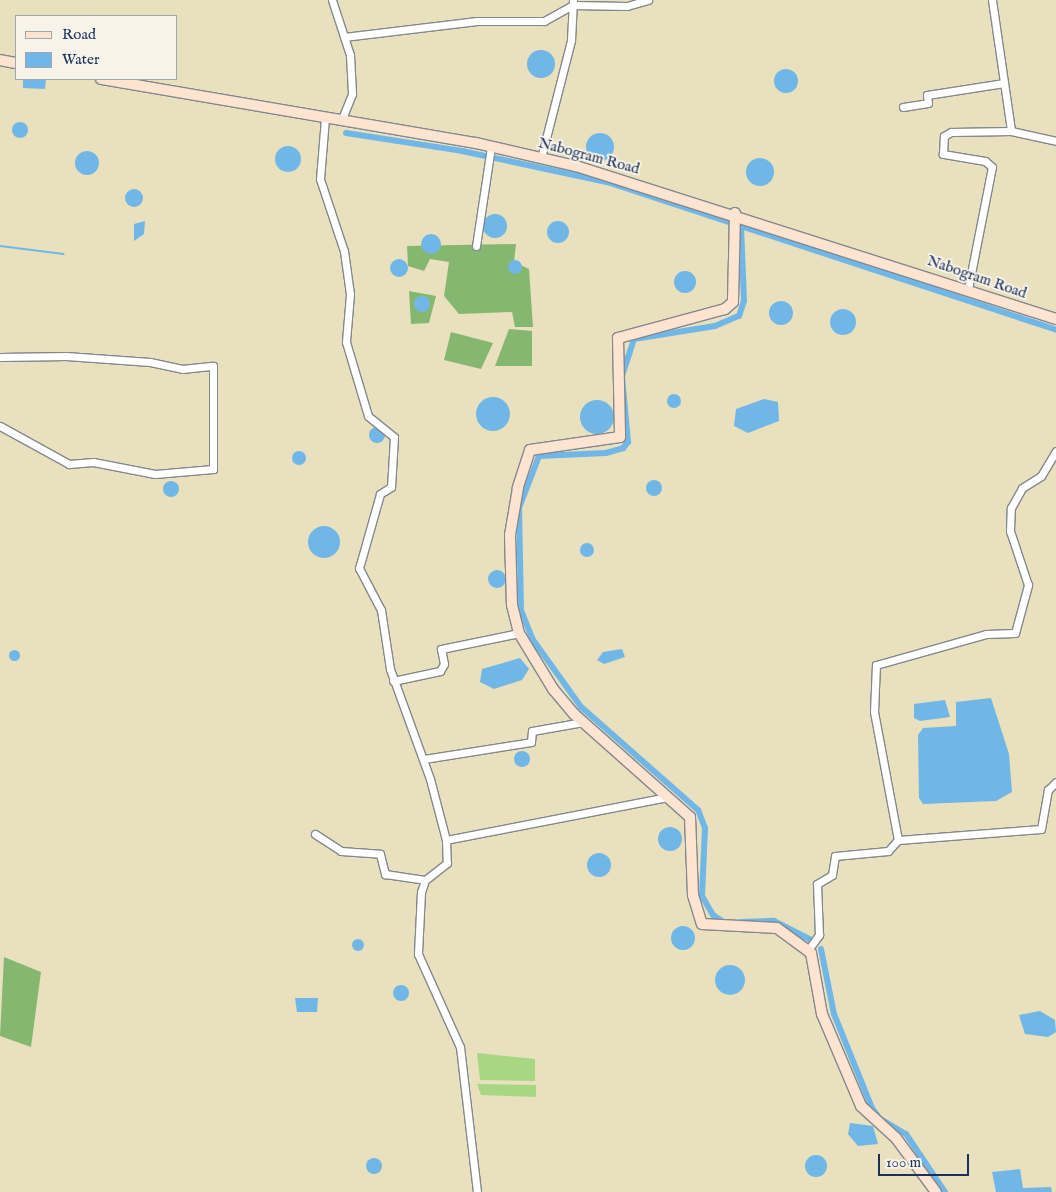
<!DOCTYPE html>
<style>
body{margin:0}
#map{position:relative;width:1056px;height:1192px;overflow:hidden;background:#e9e0bd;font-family:"IM FELL English",serif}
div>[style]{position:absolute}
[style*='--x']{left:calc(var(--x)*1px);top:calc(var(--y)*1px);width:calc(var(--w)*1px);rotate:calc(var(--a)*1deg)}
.green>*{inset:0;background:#a9d683}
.forest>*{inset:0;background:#86b771}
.water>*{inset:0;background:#70b7e7}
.round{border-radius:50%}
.stream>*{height:2px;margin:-1px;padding:0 1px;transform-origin:1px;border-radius:1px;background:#70b7e7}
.canal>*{height:6px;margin:-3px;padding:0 3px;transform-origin:3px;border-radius:3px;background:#70b7e7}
.roads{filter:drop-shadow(1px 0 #82888e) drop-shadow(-1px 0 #82888e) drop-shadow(0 1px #82888e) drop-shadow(0 -1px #82888e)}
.street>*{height:7px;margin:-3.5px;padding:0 3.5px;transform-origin:3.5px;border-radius:3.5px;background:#fff}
.secondary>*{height:10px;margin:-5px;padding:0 5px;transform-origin:5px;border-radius:5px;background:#fde4d1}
span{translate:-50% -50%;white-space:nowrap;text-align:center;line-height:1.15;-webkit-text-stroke:4px #f7f3e8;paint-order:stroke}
.street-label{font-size:15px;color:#1b2f5e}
.legend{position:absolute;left:15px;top:15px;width:162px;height:65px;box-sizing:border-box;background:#f7f3e8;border:1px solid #9fa5b1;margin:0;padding:6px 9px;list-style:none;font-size:15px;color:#1b2f5e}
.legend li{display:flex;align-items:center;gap:10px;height:25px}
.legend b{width:25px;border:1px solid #9fa5b1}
.scale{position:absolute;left:878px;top:1154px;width:91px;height:22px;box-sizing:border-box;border:2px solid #1b2f5e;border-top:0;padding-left:6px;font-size:15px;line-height:18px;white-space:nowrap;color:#1b2f5e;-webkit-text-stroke:4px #f7f3e8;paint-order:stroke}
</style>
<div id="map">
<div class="green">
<i style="clip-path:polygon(477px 1053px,535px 1059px,535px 1081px,480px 1080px)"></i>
<i style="clip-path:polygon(477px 1084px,536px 1085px,536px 1097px,481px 1095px)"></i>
</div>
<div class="forest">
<i style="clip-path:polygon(516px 244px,514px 262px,529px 269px,533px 327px,515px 327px,512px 312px,459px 314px,444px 296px,449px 262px,430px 259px,424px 271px,408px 266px,407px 246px)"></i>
<i style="clip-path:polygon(409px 291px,436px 296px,429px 323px,411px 324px)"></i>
<i style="clip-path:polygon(509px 329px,532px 331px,532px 366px,495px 366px)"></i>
<i style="clip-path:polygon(451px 332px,493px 343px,481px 369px,444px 360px)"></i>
<i style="clip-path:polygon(4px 957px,41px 972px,31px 1047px,0 1036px)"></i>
</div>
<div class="water">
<i class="round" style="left:527px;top:50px;width:28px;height:28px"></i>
<i class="round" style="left:774px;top:69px;width:24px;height:24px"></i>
<i style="clip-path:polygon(23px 79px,46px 79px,45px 89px,23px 88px)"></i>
<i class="round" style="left:12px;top:122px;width:16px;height:16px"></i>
<i class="round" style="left:586px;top:133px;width:28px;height:28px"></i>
<i class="round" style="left:275px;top:146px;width:26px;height:26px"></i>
<i class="round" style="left:75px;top:151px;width:24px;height:24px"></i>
<i class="round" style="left:746px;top:158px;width:28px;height:28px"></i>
<i class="round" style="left:125px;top:189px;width:18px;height:18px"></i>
<i class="round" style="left:483px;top:214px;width:24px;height:24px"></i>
<i style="clip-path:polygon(145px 221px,144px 234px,134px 241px,134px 224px)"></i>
<i class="round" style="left:547px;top:221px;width:22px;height:22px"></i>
<i class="round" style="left:421px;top:234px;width:20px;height:20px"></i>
<i class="round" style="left:390px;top:259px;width:18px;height:18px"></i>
<i class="round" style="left:508px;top:260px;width:14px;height:14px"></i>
<i class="round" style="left:674px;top:271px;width:22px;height:22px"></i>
<i class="round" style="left:414px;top:296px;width:16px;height:16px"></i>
<i class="round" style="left:769px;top:301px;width:24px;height:24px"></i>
<i class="round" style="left:830px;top:309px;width:26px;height:26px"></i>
<i class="round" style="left:667px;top:394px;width:14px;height:14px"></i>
<i class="round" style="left:476px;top:397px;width:34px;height:34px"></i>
<i style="clip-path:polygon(764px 399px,778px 402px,779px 421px,748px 433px,734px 426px,736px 409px)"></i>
<i class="round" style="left:580px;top:400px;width:34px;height:34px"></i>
<i class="round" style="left:369px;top:427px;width:16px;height:16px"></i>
<i class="round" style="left:292px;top:451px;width:14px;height:14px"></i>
<i class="round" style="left:646px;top:480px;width:16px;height:16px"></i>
<i class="round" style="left:163px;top:481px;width:16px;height:16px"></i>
<i class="round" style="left:308px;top:526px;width:32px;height:32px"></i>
<i class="round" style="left:580px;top:543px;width:14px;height:14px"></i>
<i class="round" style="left:488px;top:570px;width:18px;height:18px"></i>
<i style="clip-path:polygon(622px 649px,625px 657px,604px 664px,597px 660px,603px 652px)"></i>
<i class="round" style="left:8.5px;top:649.5px;width:11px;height:11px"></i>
<i style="clip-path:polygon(520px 658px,529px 669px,522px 680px,494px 689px,480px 682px,482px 669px)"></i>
<i style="clip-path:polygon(991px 698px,1009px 754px,1012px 792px,996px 801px,923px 804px,919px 798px,918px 735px,923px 728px,956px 726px,956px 702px)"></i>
<i style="clip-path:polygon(945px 700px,950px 717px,920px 721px,914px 718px,914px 704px)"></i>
<i class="round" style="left:514px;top:751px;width:16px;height:16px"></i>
<i class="round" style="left:658px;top:827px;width:24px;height:24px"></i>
<i class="round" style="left:587px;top:853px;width:24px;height:24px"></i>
<i class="round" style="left:671px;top:926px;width:24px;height:24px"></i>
<i class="round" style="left:352px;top:939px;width:12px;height:12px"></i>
<i class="round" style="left:715px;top:965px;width:30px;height:30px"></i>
<i class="round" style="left:393px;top:985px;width:16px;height:16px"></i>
<i style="clip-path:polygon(295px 998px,318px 998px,317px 1012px,297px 1012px)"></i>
<i style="clip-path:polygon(1040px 1011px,1055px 1020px,1056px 1032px,1048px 1037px,1025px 1034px,1019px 1015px)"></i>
<i style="clip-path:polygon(850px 1123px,873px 1126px,878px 1144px,858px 1146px,848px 1134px)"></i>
<i class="round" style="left:805px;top:1155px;width:22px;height:22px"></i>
<i class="round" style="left:366px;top:1158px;width:16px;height:16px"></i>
<i style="clip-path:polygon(1020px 1169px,1023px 1188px,1051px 1187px,1052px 1192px,996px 1192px,992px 1172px)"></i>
</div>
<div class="stream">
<i style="--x:0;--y:246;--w:64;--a:7.2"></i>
</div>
<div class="canal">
<i style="--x:346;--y:133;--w:117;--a:8.8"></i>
<i style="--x:462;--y:151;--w:148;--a:12.1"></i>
<i style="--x:607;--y:182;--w:473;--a:18.2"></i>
<i style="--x:740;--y:922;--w:34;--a:-2"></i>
<i style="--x:774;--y:921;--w:44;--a:27.1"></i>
<i style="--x:725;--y:923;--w:14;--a:-146"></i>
<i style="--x:713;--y:915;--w:22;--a:-120"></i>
<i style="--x:702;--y:896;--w:68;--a:-87.5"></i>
<i style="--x:705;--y:828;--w:19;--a:-111"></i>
<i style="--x:698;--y:810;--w:156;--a:-138.6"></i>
<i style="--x:581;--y:707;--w:82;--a:-125.6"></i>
<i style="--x:533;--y:640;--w:31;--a:-112"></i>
<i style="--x:521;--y:611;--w:103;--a:-91.1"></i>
<i style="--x:519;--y:508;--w:56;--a:-69"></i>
<i style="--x:539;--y:456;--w:67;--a:-2.6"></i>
<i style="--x:606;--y:453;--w:18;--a:-16"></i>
<i style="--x:623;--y:448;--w:8;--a:-50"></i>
<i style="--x:628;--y:442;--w:66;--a:-95.2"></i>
<i style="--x:622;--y:376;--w:39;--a:-72"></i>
<i style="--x:634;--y:339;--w:82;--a:-9.1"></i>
<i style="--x:715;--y:326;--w:26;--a:-23"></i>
<i style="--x:739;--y:316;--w:16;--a:-72"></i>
<i style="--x:744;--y:301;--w:75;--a:-92.3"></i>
<i style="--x:821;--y:949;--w:66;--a:78.7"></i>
<i style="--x:834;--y:1014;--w:101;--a:68"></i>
<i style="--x:872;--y:1108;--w:12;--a:55"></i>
<i style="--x:879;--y:1118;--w:31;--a:31"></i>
<i style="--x:906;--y:1134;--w:70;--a:56.1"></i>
</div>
<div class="roads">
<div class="street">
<i style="--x:332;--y:0;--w:58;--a:71.9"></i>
<i style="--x:350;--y:55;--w:39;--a:87"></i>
<i style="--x:352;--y:94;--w:29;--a:112"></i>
<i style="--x:992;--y:0;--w:132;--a:81.7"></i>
<i style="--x:1011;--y:131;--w:46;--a:12.5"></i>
<i style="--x:344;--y:37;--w:134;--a:-6.9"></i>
<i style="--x:477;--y:21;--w:67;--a:0"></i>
<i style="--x:544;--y:21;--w:33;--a:-29"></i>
<i style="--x:573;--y:5;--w:54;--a:1.1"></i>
<i style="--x:627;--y:6;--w:22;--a:-16"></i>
<i style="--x:903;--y:107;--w:25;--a:-9"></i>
<i style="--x:928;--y:103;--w:8;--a:-97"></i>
<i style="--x:927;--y:95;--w:78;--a:-8.9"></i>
<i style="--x:325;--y:118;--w:61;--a:94.7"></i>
<i style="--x:320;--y:179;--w:76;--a:71.6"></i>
<i style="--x:344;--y:251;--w:43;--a:82.1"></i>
<i style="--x:350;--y:294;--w:48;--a:94.8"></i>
<i style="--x:346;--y:342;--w:77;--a:73.4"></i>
<i style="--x:368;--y:416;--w:33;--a:39"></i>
<i style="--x:394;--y:437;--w:50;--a:93.4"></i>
<i style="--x:391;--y:487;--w:13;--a:148"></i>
<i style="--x:380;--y:494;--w:77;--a:105.8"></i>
<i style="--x:359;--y:568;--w:47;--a:62.4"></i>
<i style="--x:381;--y:610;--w:60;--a:81.3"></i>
<i style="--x:390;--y:669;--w:117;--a:70"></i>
<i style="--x:430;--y:779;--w:63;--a:75.3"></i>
<i style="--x:446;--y:840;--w:23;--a:88"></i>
<i style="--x:447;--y:863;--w:28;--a:142"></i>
<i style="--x:425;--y:880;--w:13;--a:108"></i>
<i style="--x:421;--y:892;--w:62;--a:92.8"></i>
<i style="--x:418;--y:954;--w:102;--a:65.7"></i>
<i style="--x:460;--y:1047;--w:146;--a:83.3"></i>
<i style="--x:541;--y:158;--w:122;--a:-75.7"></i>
<i style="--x:571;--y:40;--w:40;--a:-87.1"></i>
<i style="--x:476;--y:246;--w:100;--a:-81.4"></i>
<i style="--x:968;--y:289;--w:124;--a:-78.9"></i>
<i style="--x:992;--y:167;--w:9;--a:-139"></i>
<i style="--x:985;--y:161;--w:43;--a:-170.5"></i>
<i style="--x:943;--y:154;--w:18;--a:-87"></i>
<i style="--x:944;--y:136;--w:8;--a:-30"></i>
<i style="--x:951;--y:132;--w:60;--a:-1"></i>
<i style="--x:0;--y:357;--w:66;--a:-0.9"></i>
<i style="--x:66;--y:356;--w:84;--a:4.1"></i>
<i style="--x:150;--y:362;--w:33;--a:12"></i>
<i style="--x:182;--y:369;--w:31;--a:-6"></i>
<i style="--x:213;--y:366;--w:103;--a:90"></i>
<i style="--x:213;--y:469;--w:58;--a:175.1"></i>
<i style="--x:155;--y:474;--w:63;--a:-169"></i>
<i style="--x:93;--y:462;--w:24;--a:175"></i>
<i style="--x:69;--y:464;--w:79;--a:-151.2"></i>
<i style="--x:393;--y:681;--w:48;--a:-12"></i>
<i style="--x:440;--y:671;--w:8;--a:-60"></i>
<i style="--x:444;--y:664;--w:15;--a:-101"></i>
<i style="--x:441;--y:649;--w:80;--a:-11.6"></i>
<i style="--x:424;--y:759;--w:108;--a:-9"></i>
<i style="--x:531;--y:742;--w:11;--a:-85"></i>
<i style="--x:532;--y:731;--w:52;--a:-10"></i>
<i style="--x:315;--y:834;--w:31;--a:33"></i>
<i style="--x:341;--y:851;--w:39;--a:4"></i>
<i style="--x:380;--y:854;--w:21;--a:76"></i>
<i style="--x:385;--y:874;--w:40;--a:8.5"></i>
<i style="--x:446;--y:840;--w:226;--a:-11"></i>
<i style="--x:898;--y:840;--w:143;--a:-4.4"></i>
<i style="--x:1041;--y:829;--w:40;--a:-80"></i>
<i style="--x:1048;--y:790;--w:11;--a:-45"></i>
<i style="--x:808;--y:950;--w:19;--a:-54"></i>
<i style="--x:819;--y:935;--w:51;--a:-92.2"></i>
<i style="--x:817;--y:884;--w:17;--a:-31"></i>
<i style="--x:832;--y:875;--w:19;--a:-81"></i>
<i style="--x:835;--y:856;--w:53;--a:-5.4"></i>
<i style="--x:888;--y:851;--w:15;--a:-48"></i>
<i style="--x:898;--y:840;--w:130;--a:-100.6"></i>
<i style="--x:874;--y:712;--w:47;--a:-87.6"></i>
<i style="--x:876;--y:665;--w:114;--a:-15.7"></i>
<i style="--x:986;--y:634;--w:29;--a:-2"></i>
<i style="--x:1015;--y:633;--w:50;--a:-74.8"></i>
<i style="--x:1028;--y:585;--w:57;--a:-108.4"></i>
<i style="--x:1010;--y:531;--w:23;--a:-88"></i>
<i style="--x:1011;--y:508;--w:23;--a:-61"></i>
<i style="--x:1022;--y:488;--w:22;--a:-32"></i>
<i style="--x:1041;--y:476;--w:29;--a:-59"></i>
</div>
<div class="secondary">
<i style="--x:0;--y:60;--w:16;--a:11"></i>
<i style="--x:101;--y:79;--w:380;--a:9.7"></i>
<i style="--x:476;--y:143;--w:103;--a:13"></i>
<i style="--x:576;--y:166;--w:504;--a:17.68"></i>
<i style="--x:735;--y:213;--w:89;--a:91.3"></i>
<i style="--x:733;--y:302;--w:11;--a:139"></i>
<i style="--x:725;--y:309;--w:111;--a:164.8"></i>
<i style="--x:618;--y:338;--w:99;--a:88.8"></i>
<i style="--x:620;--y:437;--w:91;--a:171.8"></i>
<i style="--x:530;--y:450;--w:40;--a:108"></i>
<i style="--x:518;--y:488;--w:48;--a:99.7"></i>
<i style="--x:510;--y:535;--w:70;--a:88.4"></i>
<i style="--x:512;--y:605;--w:29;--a:76"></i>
<i style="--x:519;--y:633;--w:66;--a:58.7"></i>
<i style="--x:553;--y:689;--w:33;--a:50"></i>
<i style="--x:574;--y:714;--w:155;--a:41.6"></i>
<i style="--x:690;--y:817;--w:78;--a:87.8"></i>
<i style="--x:693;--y:895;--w:30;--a:73"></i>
<i style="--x:702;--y:924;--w:75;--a:3.1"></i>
<i style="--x:777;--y:928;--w:42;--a:36.3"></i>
<i style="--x:811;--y:953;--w:62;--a:79.8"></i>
<i style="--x:822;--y:1014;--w:100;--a:67"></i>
<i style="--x:861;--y:1106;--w:47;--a:42.4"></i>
<i style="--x:896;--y:1138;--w:67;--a:53.5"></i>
</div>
</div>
<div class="street-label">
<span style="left:589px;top:156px;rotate:15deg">Nabogram Road</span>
<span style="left:977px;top:277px;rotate:19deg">Nabogram Road</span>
</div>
<ul class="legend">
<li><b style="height:6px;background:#fde4d1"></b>Road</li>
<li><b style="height:14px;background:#70b7e7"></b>Water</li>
</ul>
<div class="scale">100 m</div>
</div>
